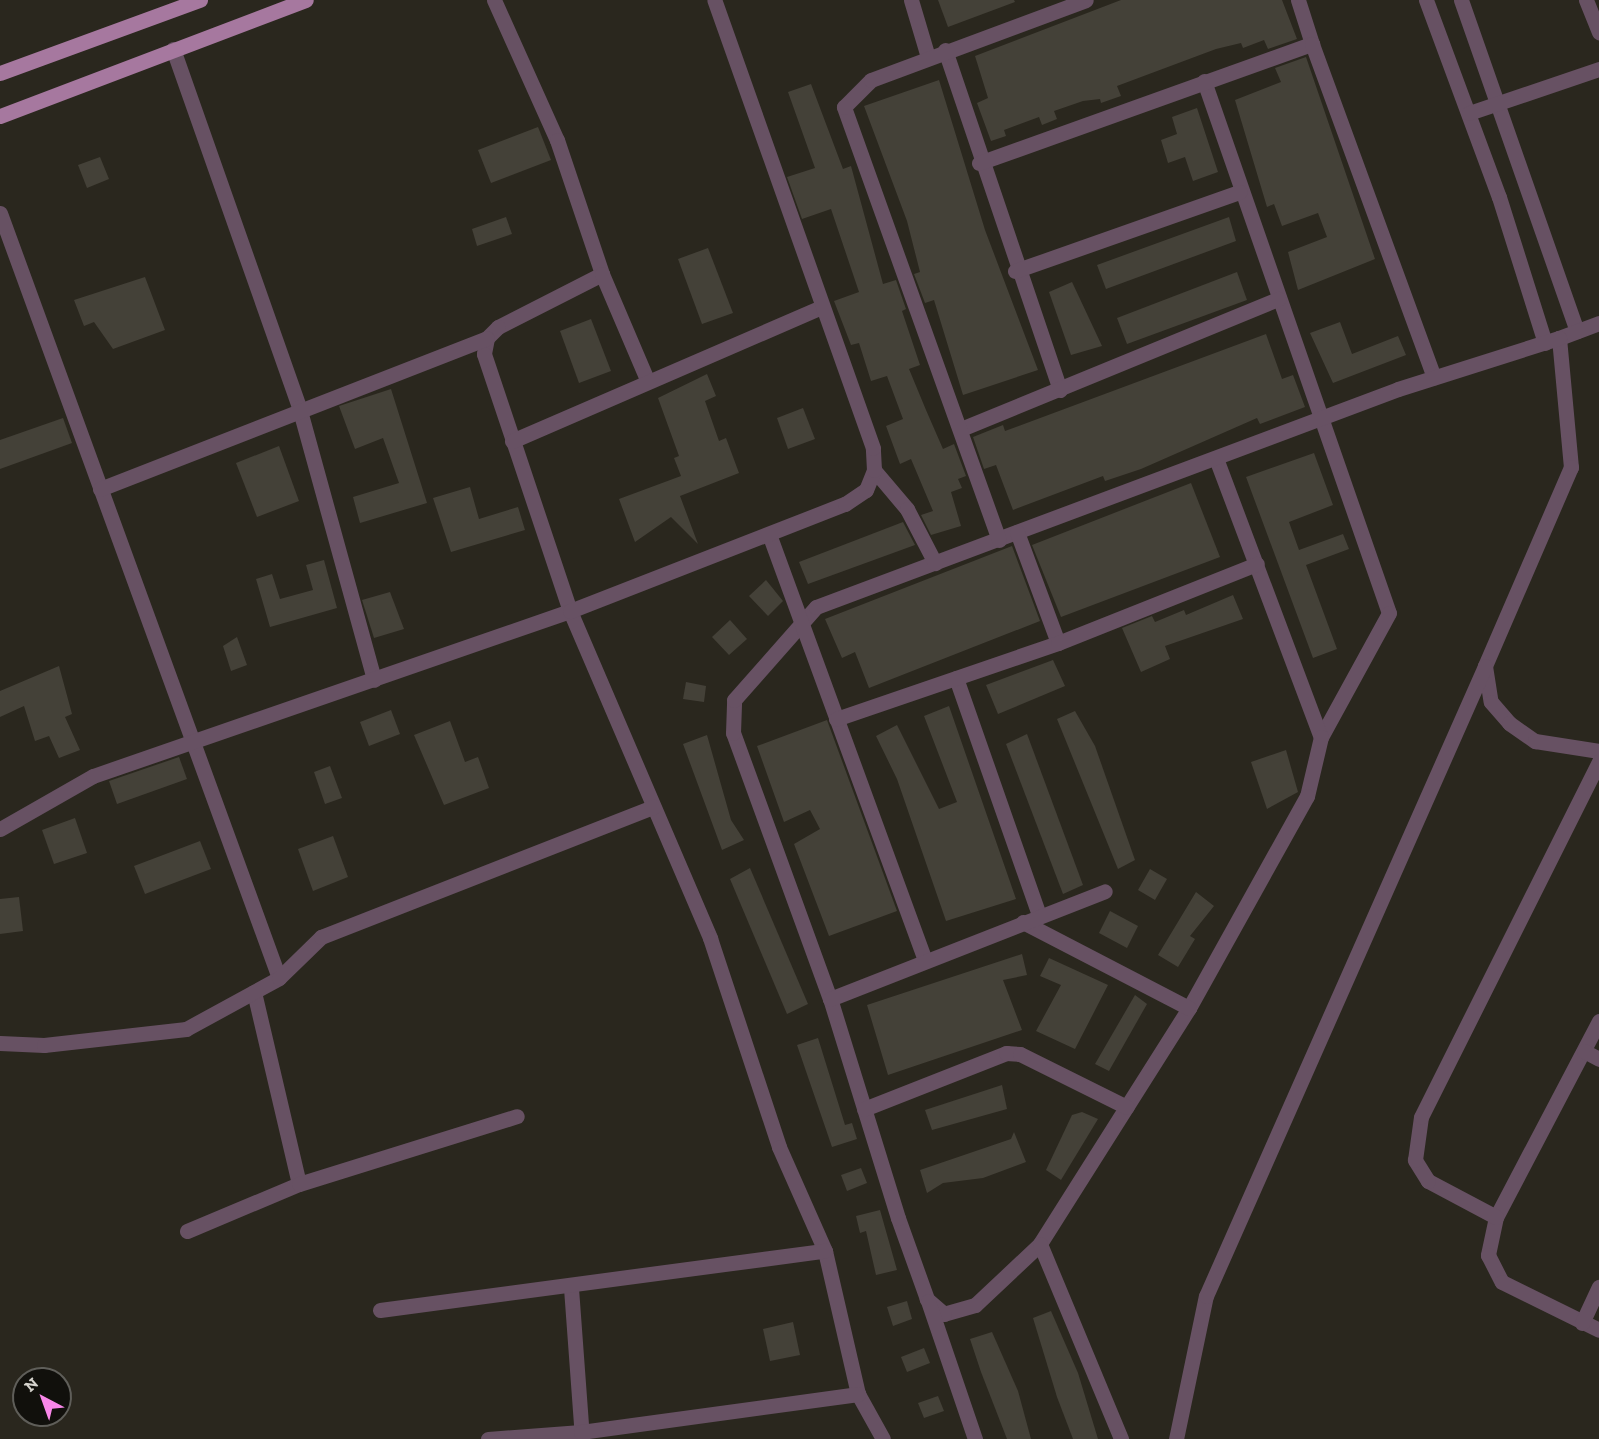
<!DOCTYPE html>
<style>
body{margin:0}
#map{position:relative;width:1599px;height:1439px;overflow:hidden;background:#2a271e;font-family:"Zilla Slab",serif}
div>[style]{position:absolute}
[style*='--x']{left:calc(var(--x)*1px);top:calc(var(--y)*1px);width:calc(var(--w)*1px);rotate:calc(var(--a)*1deg)}
.building>*{inset:0;background:#444138}
.minor>*{height:15px;margin:-7.5px;padding:0 7.5px;transform-origin:7.5px;border-radius:7.5px;background:#675163}
.primary>*{height:15px;margin:-7.5px;padding:0 7.5px;transform-origin:7.5px;border-radius:7.5px;background:#a6789f}
span{translate:-50% -50%;white-space:nowrap;text-align:center;line-height:1.15;-webkit-text-stroke:6px #11100c;paint-order:stroke}
.north{position:absolute;left:12px;top:1367px;width:60px;height:60px;box-sizing:border-box;background:#11100c;border:2px solid #5f5e59;border-radius:50%;rotate:319deg;font-size:16px;font-weight:700;line-height:24px;text-align:center;color:#d5d3cd}
.north::after{content:'';display:block;margin:auto;width:21px;height:27px;background:#f987e9;clip-path:polygon(50% 0,100% 100%,50% 72%,0 100%)}
</style>
<div id="map">
<div class="building">
<i style="clip-path:polygon(938px 0,1014px 0,1015px 2px,948px 27px)"></i>
<i style="clip-path:polygon(1121px 0,1282px 0,1297px 39px,1268px 49px,1264px 40px,1243px 48px,1241px 43px,1216px 49px,1117px 86px,1121px 96px,1101px 103px,1100px 99px,1083px 101px,1054px 111px,1057px 119px,1042px 125px,1039px 117px,1004px 130px,1006px 136px,991px 141px,977px 103px,988px 98px,975px 56px)"></i>
<i style="clip-path:polygon(1306px 57px,1375px 259px,1298px 290px,1288px 252px,1327px 237px,1318px 213px,1282px 226px,1274px 204px,1267px 207px,1235px 100px,1281px 82px,1275px 68px)"></i>
<i style="clip-path:polygon(939px 80px,985px 230px,1038px 370px,963px 395px,934px 300px,925px 303px,914px 274px,920px 272px,907px 221px,864px 106px)"></i>
<i style="clip-path:polygon(811px 84px,843px 169px,851px 166px,883px 284px,896px 280px,906px 309px,902px 311px,920px 365px,909px 369px,926px 410px,943px 449px,954px 444px,966px 476px,958px 479px,962px 488px,951px 492px,961px 526px,931px 535px,921px 515px,933px 511px,911px 459px,900px 464px,886px 426px,903px 419px,887px 376px,871px 381px,859px 343px,851px 345px,834px 301px,859px 292px,831px 209px,802px 219px,787px 177px,815px 168px,788px 92px)"></i>
<i style="clip-path:polygon(1197px 108px,1218px 172px,1193px 181px,1185px 157px,1168px 163px,1161px 140px,1177px 134px,1172px 117px)"></i>
<i style="clip-path:polygon(538px 127px,551px 160px,491px 183px,478px 150px)"></i>
<i style="clip-path:polygon(100px 157px,109px 179px,87px 188px,78px 165px)"></i>
<i style="clip-path:polygon(506px 217px,512px 234px,477px 246px,472px 229px)"></i>
<i style="clip-path:polygon(1229px 217px,1236px 241px,1106px 289px,1097px 265px)"></i>
<i style="clip-path:polygon(708px 248px,733px 313px,702px 324px,678px 259px)"></i>
<i style="clip-path:polygon(1237px 272px,1247px 300px,1127px 344px,1117px 318px)"></i>
<i style="clip-path:polygon(145px 277px,165px 330px,113px 349px,94px 322px,84px 326px,74px 300px)"></i>
<i style="clip-path:polygon(1072px 282px,1102px 346px,1071px 355px,1049px 292px)"></i>
<i style="clip-path:polygon(591px 319px,611px 371px,579px 383px,560px 331px)"></i>
<i style="clip-path:polygon(1340px 322px,1352px 354px,1398px 336px,1406px 355px,1333px 383px,1310px 333px)"></i>
<i style="clip-path:polygon(1266px 334px,1282px 379px,1293px 375px,1305px 407px,1260px 424px,1257px 418px,1141px 469px,1105px 481px,1103px 476px,1013px 510px,996px 465px,984px 469px,973px 437px,1003px 425px,1005px 431px)"></i>
<i style="clip-path:polygon(707px 374px,716px 396px,705px 401px,719px 441px,726px 438px,739px 473px,680px 496px,698px 544px,671px 517px,635px 542px,619px 499px,681px 476px,674px 458px,679px 456px,658px 398px)"></i>
<i style="clip-path:polygon(391px 389px,427px 503px,360px 523px,353px 497px,399px 483px,383px 438px,355px 449px,339px 406px)"></i>
<i style="clip-path:polygon(803px 408px,815px 439px,788px 449px,777px 418px)"></i>
<i style="clip-path:polygon(63px 418px,72px 443px,0 469px,0 440px)"></i>
<i style="clip-path:polygon(279px 446px,299px 501px,257px 517px,236px 463px)"></i>
<i style="clip-path:polygon(1314px 453px,1333px 505px,1289px 522px,1299px 550px,1343px 534px,1349px 549px,1306px 565px,1337px 649px,1313px 658px,1246px 477px)"></i>
<i style="clip-path:polygon(1191px 483px,1220px 557px,1061px 617px,1032px 545px)"></i>
<i style="clip-path:polygon(470px 487px,479px 519px,518px 507px,525px 530px,451px 552px,433px 498px)"></i>
<i style="clip-path:polygon(903px 522px,915px 545px,808px 584px,799px 562px)"></i>
<i style="clip-path:polygon(1012px 546px,1040px 621px,869px 688px,855px 652px,842px 658px,825px 619px)"></i>
<i style="clip-path:polygon(324px 560px,337px 608px,270px 627px,256px 579px,272px 574px,280px 599px,313px 590px,306px 565px)"></i>
<i style="clip-path:polygon(766px 580px,783px 601px,768px 616px,749px 596px)"></i>
<i style="clip-path:polygon(390px 592px,404px 629px,374px 638px,362px 600px)"></i>
<i style="clip-path:polygon(1233px 595px,1243px 619px,1165px 646px,1170px 659px,1141px 672px,1122px 628px,1152px 616px,1155px 622px,1184px 610px,1186px 615px)"></i>
<i style="clip-path:polygon(730px 620px,747px 639px,729px 655px,712px 637px)"></i>
<i style="clip-path:polygon(237px 637px,247px 665px,231px 671px,223px 646px)"></i>
<i style="clip-path:polygon(1053px 660px,1065px 686px,998px 714px,986px 685px)"></i>
<i style="clip-path:polygon(59px 666px,72px 714px,65px 717px,80px 750px,59px 758px,49px 736px,35px 741px,24px 706px,0 717px,0 691px)"></i>
<i style="clip-path:polygon(686px 682px,706px 686px,704px 702px,683px 699px)"></i>
<i style="clip-path:polygon(949px 706px,1016px 899px,946px 921px,897px 779px,876px 736px,897px 725px,939px 809px,957px 802px,924px 716px)"></i>
<i style="clip-path:polygon(391px 710px,400px 734px,369px 746px,360px 722px)"></i>
<i style="clip-path:polygon(1075px 711px,1095px 746px,1135px 860px,1118px 869px,1057px 719px)"></i>
<i style="clip-path:polygon(827px 720px,897px 911px,829px 936px,794px 844px,820px 829px,810px 810px,784px 822px,757px 746px)"></i>
<i style="clip-path:polygon(450px 721px,465px 762px,478px 757px,489px 788px,444px 805px,414px 735px)"></i>
<i style="clip-path:polygon(1027px 734px,1083px 885px,1063px 894px,1006px 744px)"></i>
<i style="clip-path:polygon(707px 735px,731px 820px,744px 840px,722px 850px,683px 744px)"></i>
<i style="clip-path:polygon(1286px 750px,1298px 792px,1267px 809px,1251px 762px)"></i>
<i style="clip-path:polygon(179px 757px,187px 779px,117px 804px,109px 781px)"></i>
<i style="clip-path:polygon(330px 766px,342px 798px,325px 804px,314px 772px)"></i>
<i style="clip-path:polygon(75px 818px,87px 853px,54px 864px,42px 830px)"></i>
<i style="clip-path:polygon(333px 836px,348px 877px,313px 891px,298px 849px)"></i>
<i style="clip-path:polygon(200px 841px,211px 869px,145px 894px,134px 866px)"></i>
<i style="clip-path:polygon(750px 868px,808px 1004px,787px 1014px,730px 879px)"></i>
<i style="clip-path:polygon(1150px 869px,1167px 879px,1155px 900px,1138px 890px)"></i>
<i style="clip-path:polygon(1196px 892px,1214px 906px,1190px 936px,1195px 939px,1178px 967px,1158px 955px)"></i>
<i style="clip-path:polygon(19px 897px,23px 931px,0 934px,0 899px)"></i>
<i style="clip-path:polygon(1110px 911px,1138px 926px,1127px 948px,1099px 933px)"></i>
<i style="clip-path:polygon(1022px 954px,1027px 975px,1003px 980px,1022px 1030px,888px 1075px,867px 1005px)"></i>
<i style="clip-path:polygon(1049px 958px,1108px 985px,1075px 1049px,1036px 1031px,1061px 985px,1040px 976px)"></i>
<i style="clip-path:polygon(1135px 995px,1147px 1004px,1109px 1071px,1095px 1064px)"></i>
<i style="clip-path:polygon(818px 1038px,845px 1125px,852px 1123px,857px 1139px,832px 1147px,797px 1045px)"></i>
<i style="clip-path:polygon(1002px 1085px,1007px 1109px,932px 1130px,925px 1110px)"></i>
<i style="clip-path:polygon(1082px 1112px,1098px 1119px,1061px 1180px,1046px 1170px,1072px 1115px)"></i>
<i style="clip-path:polygon(1014px 1132px,1026px 1162px,983px 1178px,943px 1183px,927px 1193px,920px 1170px,1011px 1139px)"></i>
<i style="clip-path:polygon(861px 1168px,867px 1183px,847px 1191px,841px 1175px)"></i>
<i style="clip-path:polygon(880px 1210px,897px 1270px,876px 1275px,866px 1231px,860px 1233px,856px 1216px)"></i>
<i style="clip-path:polygon(907px 1301px,912px 1319px,893px 1326px,887px 1307px)"></i>
<i style="clip-path:polygon(1051px 1311px,1078px 1373px,1098px 1439px,1073px 1439px,1057px 1397px,1033px 1318px)"></i>
<i style="clip-path:polygon(793px 1322px,800px 1355px,770px 1361px,763px 1329px)"></i>
<i style="clip-path:polygon(992px 1332px,1018px 1391px,1031px 1439px,1007px 1439px,981px 1372px,970px 1339px)"></i>
<i style="clip-path:polygon(924px 1348px,930px 1363px,907px 1372px,901px 1357px)"></i>
<i style="clip-path:polygon(938px 1396px,944px 1411px,924px 1418px,918px 1403px)"></i>
</div>
<div class="minor">
<i style="--x:494;--y:0;--w:154;--a:65.8"></i>
<i style="--x:557;--y:140;--w:141;--a:71.4"></i>
<i style="--x:602;--y:274;--w:117;--a:153"></i>
<i style="--x:498;--y:327;--w:16;--a:135"></i>
<i style="--x:487;--y:338;--w:16;--a:101"></i>
<i style="--x:484;--y:354;--w:271;--a:71.5"></i>
<i style="--x:570;--y:611;--w:356;--a:66.8"></i>
<i style="--x:710;--y:938;--w:220;--a:71.7"></i>
<i style="--x:779;--y:1147;--w:114;--a:66.1"></i>
<i style="--x:825;--y:1251;--w:147;--a:77"></i>
<i style="--x:858;--y:1394;--w:51;--a:60.9"></i>
<i style="--x:911;--y:0;--w:59;--a:73.4"></i>
<i style="--x:1298;--y:0;--w:46;--a:72.3"></i>
<i style="--x:1426;--y:0;--w:210;--a:69.7"></i>
<i style="--x:1499;--y:197;--w:153;--a:72.5"></i>
<i style="--x:1461;--y:0;--w:351;--a:70.7"></i>
<i style="--x:1586;--y:0;--w:35;--a:68"></i>
<i style="--x:173;--y:49;--w:380;--a:70.6"></i>
<i style="--x:299;--y:407;--w:283;--a:74.6"></i>
<i style="--x:945;--y:50;--w:359;--a:71.3"></i>
<i style="--x:1204;--y:81;--w:563;--a:70.83"></i>
<i style="--x:1389;--y:613;--w:141;--a:118.7"></i>
<i style="--x:1469;--y:113;--w:137;--a:-18.7"></i>
<i style="--x:979;--y:163;--w:354;--a:-19.7"></i>
<i style="--x:1312;--y:44;--w:355;--a:69.9"></i>
<i style="--x:0;--y:213;--w:814;--a:69.96"></i>
<i style="--x:1015;--y:271;--w:238;--a:-19.4"></i>
<i style="--x:602;--y:274;--w:117;--a:66.9"></i>
<i style="--x:1599;--y:323;--w:43;--a:159.4"></i>
<i style="--x:1559;--y:338;--w:130;--a:84.7"></i>
<i style="--x:1571;--y:467;--w:217;--a:113.4"></i>
<i style="--x:1485;--y:666;--w:36;--a:81"></i>
<i style="--x:1491;--y:702;--w:28;--a:49"></i>
<i style="--x:1509;--y:723;--w:32;--a:35"></i>
<i style="--x:1535;--y:741;--w:65;--a:8.9"></i>
<i style="--x:961;--y:429;--w:343;--a:-22.3"></i>
<i style="--x:512;--y:441;--w:335;--a:-23.4"></i>
<i style="--x:1217;--y:461;--w:295;--a:69.4"></i>
<i style="--x:1321;--y:737;--w:61;--a:103.3"></i>
<i style="--x:1307;--y:796;--w:243;--a:119.1"></i>
<i style="--x:1189;--y:1008;--w:279;--a:122.3"></i>
<i style="--x:1040;--y:1244;--w:89;--a:136.8"></i>
<i style="--x:975;--y:1305;--w:32;--a:164"></i>
<i style="--x:944;--y:1314;--w:23;--a:-139"></i>
<i style="--x:927;--y:1299;--w:86;--a:-109.7"></i>
<i style="--x:898;--y:1218;--w:229;--a:-107.2"></i>
<i style="--x:830;--y:999;--w:283;--a:-110"></i>
<i style="--x:733;--y:733;--w:33;--a:-88"></i>
<i style="--x:734;--y:700;--w:124;--a:-48.6"></i>
<i style="--x:816;--y:607;--w:621;--a:-20.53"></i>
<i style="--x:1398;--y:389;--w:169;--a:-17.6"></i>
<i style="--x:874;--y:470;--w:51;--a:49.8"></i>
<i style="--x:907;--y:509;--w:61;--a:62.6"></i>
<i style="--x:100;--y:489;--w:415;--a:-21.3"></i>
<i style="--x:1017;--y:532;--w:118;--a:69.7"></i>
<i style="--x:769;--y:534;--w:451;--a:69.9"></i>
<i style="--x:999;--y:540;--w:460;--a:-109.7"></i>
<i style="--x:844;--y:107;--w:38;--a:-45"></i>
<i style="--x:871;--y:80;--w:229;--a:-20.4"></i>
<i style="--x:956;--y:678;--w:251;--a:70.7"></i>
<i style="--x:836;--y:719;--w:235;--a:-18.9"></i>
<i style="--x:1058;--y:643;--w:214;--a:-21.7"></i>
<i style="--x:0;--y:829;--w:107;--a:-29.7"></i>
<i style="--x:93;--y:776;--w:505;--a:-19.08"></i>
<i style="--x:570;--y:611;--w:295;--a:-21.3"></i>
<i style="--x:845;--y:504;--w:25;--a:-34"></i>
<i style="--x:866;--y:490;--w:22;--a:-68"></i>
<i style="--x:874;--y:470;--w:22;--a:-93"></i>
<i style="--x:873;--y:448;--w:475;--a:-109.5"></i>
<i style="--x:1023;--y:922;--w:187;--a:27.4"></i>
<i style="--x:254;--y:992;--w:197;--a:76.8"></i>
<i style="--x:830;--y:999;--w:295;--a:-21.4"></i>
<i style="--x:1599;--y:1021;--w:221;--a:117.7"></i>
<i style="--x:1496;--y:1217;--w:39;--a:102"></i>
<i style="--x:1488;--y:1255;--w:30;--a:63"></i>
<i style="--x:1502;--y:1282;--w:108;--a:26.3"></i>
<i style="--x:0;--y:1043;--w:44;--a:2.6"></i>
<i style="--x:44;--y:1045;--w:143;--a:-6.4"></i>
<i style="--x:186;--y:1029;--w:106;--a:-28.7"></i>
<i style="--x:279;--y:978;--w:59;--a:-44.3"></i>
<i style="--x:321;--y:937;--w:357;--a:-21.4"></i>
<i style="--x:1584;--y:1051;--w:17;--a:28"></i>
<i style="--x:864;--y:1109;--w:153;--a:-21.5"></i>
<i style="--x:1006;--y:1053;--w:14;--a:4"></i>
<i style="--x:1020;--y:1054;--w:119;--a:26.4"></i>
<i style="--x:1496;--y:1217;--w:77;--a:-152.1"></i>
<i style="--x:1428;--y:1181;--w:25;--a:-122"></i>
<i style="--x:1415;--y:1160;--w:43;--a:-82.1"></i>
<i style="--x:1421;--y:1117;--w:398;--a:-63.4"></i>
<i style="--x:187;--y:1231;--w:121;--a:-22.8"></i>
<i style="--x:299;--y:1184;--w:228;--a:-17.3"></i>
<i style="--x:1040;--y:1244;--w:211;--a:67.4"></i>
<i style="--x:571;--y:1288;--w:151;--a:85.8"></i>
<i style="--x:928;--y:1301;--w:146;--a:71.2"></i>
<i style="--x:380;--y:1310;--w:449;--a:-7.6"></i>
<i style="--x:1582;--y:1323;--w:40;--a:-65"></i>
<i style="--x:488;--y:1439;--w:93;--a:-4.3"></i>
<i style="--x:581;--y:1432;--w:280;--a:-7.8"></i>
<i style="--x:1176;--y:1439;--w:146;--a:-78.2"></i>
<i style="--x:1206;--y:1296;--w:689;--a:-66.11"></i>
</div>
<div class="primary">
<i style="--x:0;--y:73;--w:213;--a:-20.1"></i>
<i style="--x:0;--y:116;--w:327;--a:-20.8"></i>
</div>
<div class="north">N</div>
</div>
